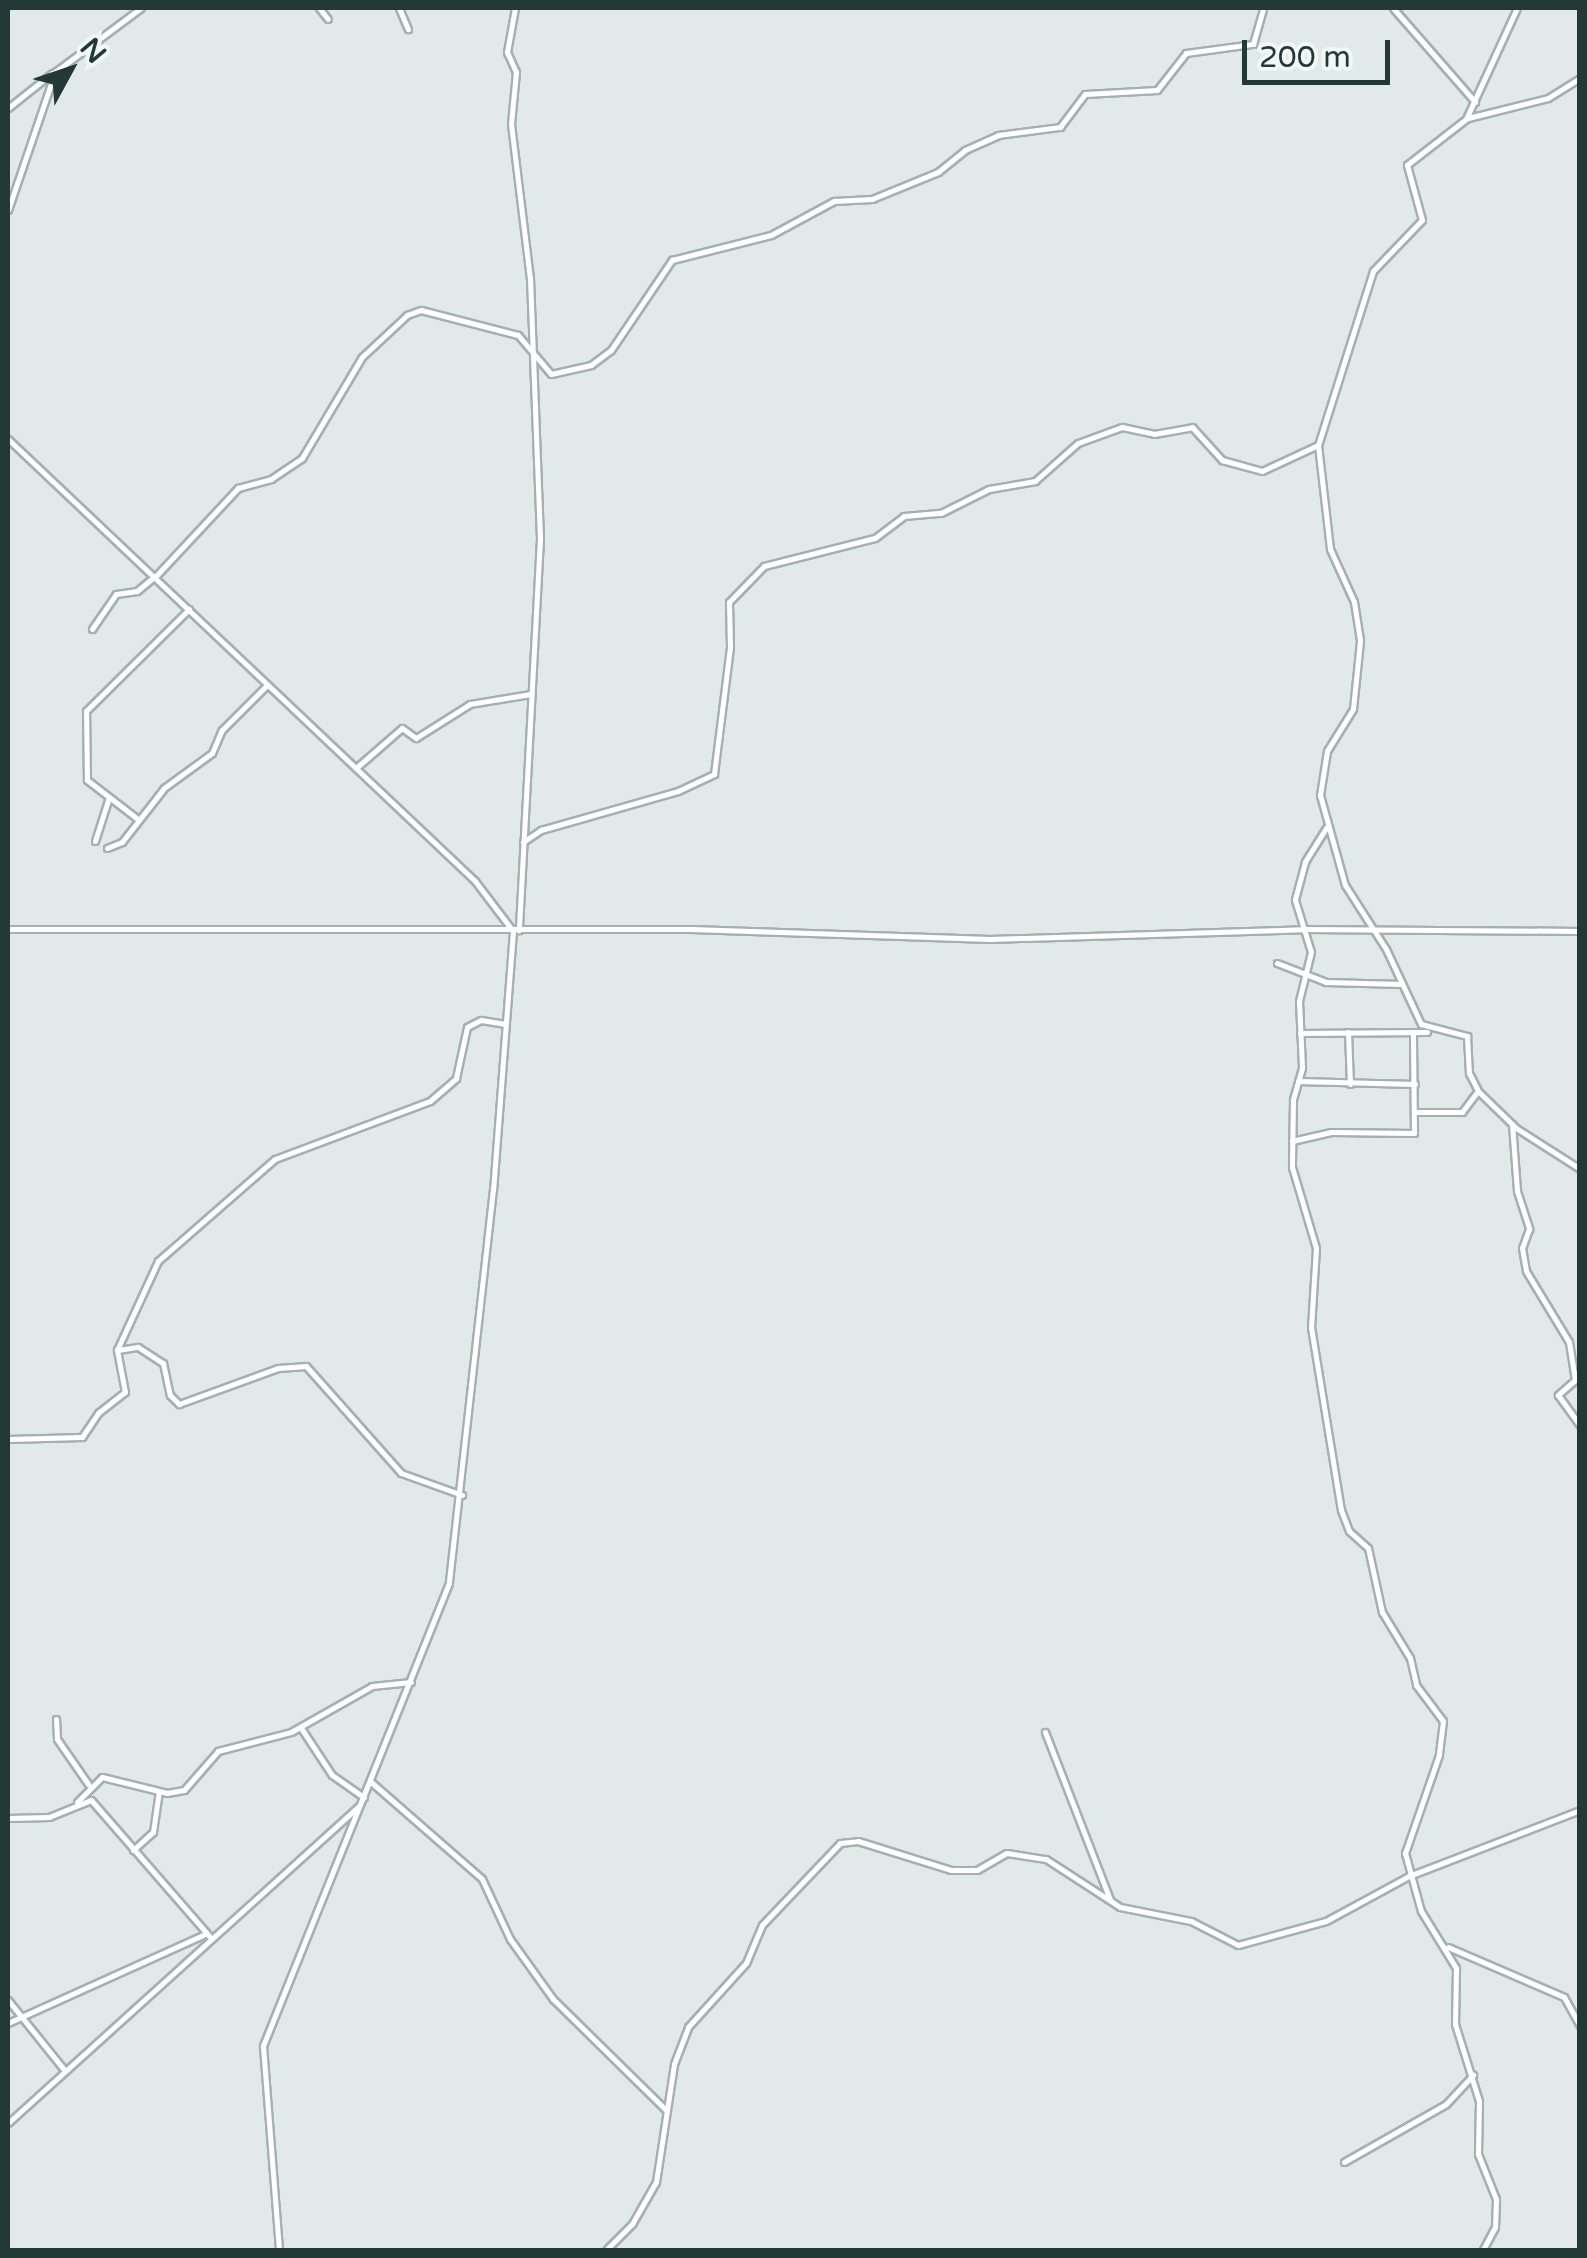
<!DOCTYPE html>
<style>
body{margin:0}
#map{position:relative;width:1587px;height:2258px;overflow:hidden;background:#e1eae8;font-family:"Varela Round",sans-serif}
div>[style]{position:absolute}
[style*='--x']{left:calc(var(--x)*1px);top:calc(var(--y)*1px);width:calc(var(--w)*1px);rotate:calc(var(--a)*1deg)}
.roads{filter:drop-shadow(2px 0 #a4b1b0) drop-shadow(-2px 0 #a4b1b0) drop-shadow(0 2px #a4b1b0) drop-shadow(0 -2px #a4b1b0)}
.minor>*{height:5px;margin:-2.5px;padding:0 2.5px;transform-origin:2.5px;border-radius:2.5px;background:#fff}
span{translate:-50% -50%;white-space:nowrap;text-align:center;line-height:1.15;-webkit-text-stroke:9px #f1f7f5;paint-order:stroke}
.frame{position:absolute;inset:0;border:10px solid #233938;pointer-events:none}
.north{position:absolute;left:20px;top:20px;width:100px;height:100px;-webkit-text-stroke:8px #f1f7f5;paint-order:stroke;rotate:50deg;font-size:28px;font-weight:700;line-height:40px;text-align:center;color:#233938}
.north::after{content:'';display:block;margin:auto;width:35px;height:45px;background:#233938;clip-path:polygon(50% 0,100% 100%,50% 72%,0 100%)}
.scale{position:absolute;left:1242px;top:40px;width:148px;height:45px;box-sizing:border-box;border:5px solid #233938;border-top:0;padding-left:12px;font-size:30px;line-height:35px;white-space:nowrap;color:#233938;-webkit-text-stroke:8px #f1f7f5;paint-order:stroke}
</style>
<div id="map">
<div class="roads">
<div class="minor">
<i style="--x:319;--y:8;--w:14;--a:51"></i>
<i style="--x:399;--y:8;--w:23;--a:67"></i>
<i style="--x:515;--y:8;--w:45;--a:100.3"></i>
<i style="--x:507;--y:52;--w:22;--a:66"></i>
<i style="--x:516;--y:72;--w:52;--a:95.5"></i>
<i style="--x:511;--y:124;--w:155;--a:83"></i>
<i style="--x:530;--y:278;--w:261;--a:87.8"></i>
<i style="--x:540;--y:539;--w:392;--a:93.1"></i>
<i style="--x:1393;--y:8;--w:125;--a:48.9"></i>
<i style="--x:1517;--y:8;--w:122;--a:114.7"></i>
<i style="--x:1466;--y:119;--w:75;--a:142.1"></i>
<i style="--x:1407;--y:165;--w:57;--a:74.7"></i>
<i style="--x:1422;--y:220;--w:71;--a:133.9"></i>
<i style="--x:1373;--y:271;--w:182;--a:107.5"></i>
<i style="--x:1318;--y:445;--w:105;--a:83.4"></i>
<i style="--x:1330;--y:549;--w:58;--a:65.6"></i>
<i style="--x:1354;--y:602;--w:39;--a:81"></i>
<i style="--x:1360;--y:641;--w:68;--a:95.9"></i>
<i style="--x:1353;--y:709;--w:49;--a:121.8"></i>
<i style="--x:1327;--y:751;--w:45;--a:99"></i>
<i style="--x:1320;--y:795;--w:93;--a:74.5"></i>
<i style="--x:1345;--y:885;--w:76;--a:57.4"></i>
<i style="--x:1386;--y:949;--w:83;--a:65"></i>
<i style="--x:1421;--y:1024;--w:48;--a:14.6"></i>
<i style="--x:1467;--y:1036;--w:37;--a:87"></i>
<i style="--x:1469;--y:1073;--w:20;--a:63"></i>
<i style="--x:1478;--y:1091;--w:53;--a:44.2"></i>
<i style="--x:1516;--y:1128;--w:76;--a:32.6"></i>
<i style="--x:8;--y:108;--w:56;--a:-38.5"></i>
<i style="--x:1468;--y:118;--w:82;--a:-14"></i>
<i style="--x:1548;--y:98;--w:38;--a:-32"></i>
<i style="--x:8;--y:210;--w:146;--a:-71.2"></i>
<i style="--x:55;--y:72;--w:107;--a:-36.7"></i>
<i style="--x:8;--y:439;--w:643;--a:43.42"></i>
<i style="--x:475;--y:881;--w:63;--a:52.8"></i>
<i style="--x:513;--y:931;--w:259;--a:94.4"></i>
<i style="--x:493;--y:1189;--w:396;--a:96.4"></i>
<i style="--x:449;--y:1583;--w:499;--a:111.9"></i>
<i style="--x:263;--y:2046;--w:205;--a:85.5"></i>
<i style="--x:155;--y:577;--w:122;--a:-47"></i>
<i style="--x:238;--y:488;--w:34;--a:-15"></i>
<i style="--x:271;--y:479;--w:37;--a:-34"></i>
<i style="--x:302;--y:458;--w:117;--a:-59.3"></i>
<i style="--x:362;--y:357;--w:62;--a:-43"></i>
<i style="--x:407;--y:315;--w:15;--a:-20"></i>
<i style="--x:421;--y:310;--w:100;--a:14.5"></i>
<i style="--x:518;--y:335;--w:51;--a:49.8"></i>
<i style="--x:551;--y:374;--w:41;--a:-12.7"></i>
<i style="--x:591;--y:365;--w:25;--a:-37"></i>
<i style="--x:611;--y:350;--w:109;--a:-55.9"></i>
<i style="--x:672;--y:260;--w:102;--a:-14.2"></i>
<i style="--x:771;--y:235;--w:72;--a:-28.4"></i>
<i style="--x:834;--y:201;--w:38;--a:-3"></i>
<i style="--x:872;--y:199;--w:71;--a:-22.2"></i>
<i style="--x:938;--y:172;--w:35;--a:-39"></i>
<i style="--x:965;--y:150;--w:36;--a:-24"></i>
<i style="--x:998;--y:135;--w:63;--a:-7.4"></i>
<i style="--x:1060;--y:127;--w:41;--a:-52.9"></i>
<i style="--x:1085;--y:94;--w:72;--a:-3.2"></i>
<i style="--x:1157;--y:90;--w:47;--a:-51.9"></i>
<i style="--x:1186;--y:53;--w:68;--a:-7.7"></i>
<i style="--x:1253;--y:44;--w:37;--a:-74"></i>
<i style="--x:92;--y:629;--w:42;--a:-55.6"></i>
<i style="--x:116;--y:594;--w:21;--a:-8"></i>
<i style="--x:137;--y:591;--w:23;--a:-40"></i>
<i style="--x:356;--y:768;--w:61;--a:-41"></i>
<i style="--x:402;--y:728;--w:17;--a:36"></i>
<i style="--x:416;--y:738;--w:64;--a:-32.2"></i>
<i style="--x:470;--y:704;--w:62;--a:-9.3"></i>
<i style="--x:139;--y:820;--w:66;--a:-142.4"></i>
<i style="--x:87;--y:780;--w:69;--a:-90.8"></i>
<i style="--x:86;--y:711;--w:145;--a:-44.7"></i>
<i style="--x:1326;--y:828;--w:40;--a:122"></i>
<i style="--x:1305;--y:862;--w:39;--a:105"></i>
<i style="--x:1295;--y:900;--w:54;--a:72.9"></i>
<i style="--x:1311;--y:952;--w:50;--a:103.8"></i>
<i style="--x:1299;--y:1001;--w:67;--a:87.4"></i>
<i style="--x:1302;--y:1068;--w:33;--a:106"></i>
<i style="--x:1293;--y:1100;--w:67;--a:90.9"></i>
<i style="--x:1292;--y:1167;--w:84;--a:73.5"></i>
<i style="--x:1316;--y:1248;--w:79;--a:93.6"></i>
<i style="--x:1311;--y:1327;--w:185;--a:80.7"></i>
<i style="--x:1341;--y:1510;--w:22;--a:69"></i>
<i style="--x:1349;--y:1531;--w:25;--a:42"></i>
<i style="--x:1368;--y:1548;--w:66;--a:77.7"></i>
<i style="--x:1382;--y:1612;--w:54;--a:58.7"></i>
<i style="--x:1410;--y:1658;--w:28;--a:77"></i>
<i style="--x:1416;--y:1685;--w:45;--a:53.1"></i>
<i style="--x:1443;--y:1721;--w:34;--a:97"></i>
<i style="--x:1439;--y:1755;--w:104;--a:109.1"></i>
<i style="--x:1405;--y:1853;--w:60;--a:74.6"></i>
<i style="--x:1421;--y:1911;--w:67;--a:58.4"></i>
<i style="--x:1456;--y:1968;--w:56;--a:91"></i>
<i style="--x:1455;--y:2024;--w:81;--a:72.7"></i>
<i style="--x:1479;--y:2101;--w:53;--a:91.1"></i>
<i style="--x:1478;--y:2154;--w:48;--a:68.2"></i>
<i style="--x:1496;--y:2199;--w:28;--a:92"></i>
<i style="--x:1495;--y:2227;--w:26;--a:118"></i>
<i style="--x:95;--y:841;--w:46;--a:-72.3"></i>
<i style="--x:523;--y:842;--w:22;--a:-34"></i>
<i style="--x:541;--y:830;--w:142;--a:-15.9"></i>
<i style="--x:678;--y:791;--w:40;--a:-25"></i>
<i style="--x:714;--y:774;--w:128;--a:-82.8"></i>
<i style="--x:730;--y:647;--w:45;--a:-91.3"></i>
<i style="--x:729;--y:602;--w:50;--a:-45.8"></i>
<i style="--x:764;--y:566;--w:114;--a:-14.2"></i>
<i style="--x:875;--y:538;--w:36;--a:-37"></i>
<i style="--x:904;--y:516;--w:37;--a:-5"></i>
<i style="--x:941;--y:513;--w:54;--a:-26.6"></i>
<i style="--x:989;--y:489;--w:47;--a:-9.9"></i>
<i style="--x:1035;--y:481;--w:57;--a:-41.5"></i>
<i style="--x:1078;--y:443;--w:47;--a:-20"></i>
<i style="--x:1122;--y:427;--w:33;--a:12"></i>
<i style="--x:1154;--y:434;--w:39;--a:-10"></i>
<i style="--x:1192;--y:427;--w:45;--a:47.7"></i>
<i style="--x:1222;--y:460;--w:41;--a:15.4"></i>
<i style="--x:1262;--y:471;--w:60;--a:-24.8"></i>
<i style="--x:107;--y:848;--w:16;--a:-22"></i>
<i style="--x:122;--y:842;--w:68;--a:-52.1"></i>
<i style="--x:164;--y:788;--w:59;--a:-36.1"></i>
<i style="--x:212;--y:753;--w:25;--a:-67"></i>
<i style="--x:222;--y:730;--w:64;--a:-45"></i>
<i style="--x:8;--y:929;--w:683;--a:0"></i>
<i style="--x:691;--y:929;--w:299;--a:1.9"></i>
<i style="--x:990;--y:939;--w:314;--a:-1.8"></i>
<i style="--x:1304;--y:929;--w:276;--a:0.4"></i>
<i style="--x:1277;--y:963;--w:53;--a:21.2"></i>
<i style="--x:1326;--y:982;--w:76;--a:1.5"></i>
<i style="--x:1348;--y:1032;--w:52;--a:87.8"></i>
<i style="--x:1300;--y:1033;--w:127;--a:-0.5"></i>
<i style="--x:1298;--y:1081;--w:117;--a:1.5"></i>
<i style="--x:1417;--y:1112;--w:45;--a:0"></i>
<i style="--x:1462;--y:1112;--w:26;--a:-53"></i>
<i style="--x:1512;--y:1124;--w:67;--a:85.7"></i>
<i style="--x:1517;--y:1191;--w:40;--a:72"></i>
<i style="--x:1529;--y:1229;--w:20;--a:110"></i>
<i style="--x:1522;--y:1248;--w:23;--a:80"></i>
<i style="--x:1526;--y:1271;--w:83;--a:58.8"></i>
<i style="--x:1569;--y:1342;--w:38;--a:81"></i>
<i style="--x:1575;--y:1380;--w:23;--a:139"></i>
<i style="--x:1558;--y:1395;--w:37;--a:54"></i>
<i style="--x:1292;--y:1141;--w:40;--a:-13"></i>
<i style="--x:1331;--y:1132;--w:83;--a:0.7"></i>
<i style="--x:1414;--y:1133;--w:101;--a:-90.6"></i>
<i style="--x:118;--y:1350;--w:20;--a:-9"></i>
<i style="--x:138;--y:1347;--w:30;--a:33"></i>
<i style="--x:163;--y:1363;--w:33;--a:78"></i>
<i style="--x:170;--y:1395;--w:13;--a:45"></i>
<i style="--x:179;--y:1404;--w:105;--a:-20"></i>
<i style="--x:278;--y:1368;--w:28;--a:-4"></i>
<i style="--x:306;--y:1366;--w:143;--a:48.4"></i>
<i style="--x:401;--y:1473;--w:65;--a:19.8"></i>
<i style="--x:8;--y:1439;--w:74;--a:-1.5"></i>
<i style="--x:82;--y:1437;--w:29;--a:-56"></i>
<i style="--x:98;--y:1413;--w:34;--a:-38"></i>
<i style="--x:125;--y:1392;--w:43;--a:-100.8"></i>
<i style="--x:117;--y:1350;--w:98;--a:-65.3"></i>
<i style="--x:158;--y:1261;--w:155;--a:-41.1"></i>
<i style="--x:275;--y:1159;--w:165;--a:-20.5"></i>
<i style="--x:430;--y:1101;--w:35;--a:-41"></i>
<i style="--x:456;--y:1078;--w:52;--a:-77.8"></i>
<i style="--x:467;--y:1027;--w:16;--a:-27"></i>
<i style="--x:481;--y:1020;--w:25;--a:9"></i>
<i style="--x:56;--y:1719;--w:20;--a:87"></i>
<i style="--x:57;--y:1739;--w:55;--a:55.4"></i>
<i style="--x:301;--y:1728;--w:56;--a:56.6"></i>
<i style="--x:332;--y:1775;--w:39;--a:35"></i>
<i style="--x:1045;--y:1732;--w:180;--a:68.8"></i>
<i style="--x:371;--y:1782;--w:147;--a:41.1"></i>
<i style="--x:482;--y:1879;--w:66;--a:65"></i>
<i style="--x:510;--y:1939;--w:74;--a:54.4"></i>
<i style="--x:553;--y:1999;--w:158;--a:44.5"></i>
<i style="--x:77;--y:1802;--w:35;--a:-45"></i>
<i style="--x:102;--y:1777;--w:67;--a:13.8"></i>
<i style="--x:167;--y:1793;--w:17;--a:-10"></i>
<i style="--x:184;--y:1790;--w:52;--a:-48.9"></i>
<i style="--x:218;--y:1751;--w:75;--a:-14.6"></i>
<i style="--x:291;--y:1732;--w:93;--a:-29.6"></i>
<i style="--x:372;--y:1686;--w:39;--a:-6"></i>
<i style="--x:8;--y:1818;--w:41;--a:-1.4"></i>
<i style="--x:49;--y:1817;--w:45;--a:-22"></i>
<i style="--x:91;--y:1800;--w:181;--a:49"></i>
<i style="--x:133;--y:1850;--w:27;--a:-42"></i>
<i style="--x:153;--y:1832;--w:41;--a:-81.7"></i>
<i style="--x:1448;--y:1947;--w:126;--a:23.3"></i>
<i style="--x:1564;--y:1997;--w:33;--a:61"></i>
<i style="--x:8;--y:2000;--w:91;--a:51.2"></i>
<i style="--x:8;--y:2023;--w:214;--a:-24.3"></i>
<i style="--x:8;--y:2123;--w:472;--a:-42.1"></i>
<i style="--x:1344;--y:2162;--w:117;--a:-29.6"></i>
<i style="--x:1446;--y:2104;--w:40;--a:-47"></i>
<i style="--x:606;--y:2250;--w:37;--a:-45"></i>
<i style="--x:632;--y:2224;--w:48;--a:-60.3"></i>
<i style="--x:656;--y:2182;--w:119;--a:-81.3"></i>
<i style="--x:674;--y:2064;--w:40;--a:-69"></i>
<i style="--x:688;--y:2027;--w:86;--a:-47.8"></i>
<i style="--x:746;--y:1963;--w:41;--a:-67.2"></i>
<i style="--x:762;--y:1925;--w:113;--a:-46.4"></i>
<i style="--x:840;--y:1843;--w:18;--a:-6"></i>
<i style="--x:858;--y:1841;--w:97;--a:17.3"></i>
<i style="--x:951;--y:1870;--w:26;--a:0"></i>
<i style="--x:977;--y:1870;--w:34;--a:-30"></i>
<i style="--x:1007;--y:1853;--w:39;--a:9"></i>
<i style="--x:1046;--y:1859;--w:88;--a:33"></i>
<i style="--x:1120;--y:1907;--w:72;--a:11.2"></i>
<i style="--x:1191;--y:1921;--w:53;--a:27.1"></i>
<i style="--x:1238;--y:1945;--w:91;--a:-15.3"></i>
<i style="--x:1326;--y:1921;--w:94;--a:-28.5"></i>
<i style="--x:1409;--y:1876;--w:183;--a:-21.1"></i>
</div>
</div>
<div class="frame"></div>
<div class="north">N</div>
<div class="scale">200 m</div>
</div>
